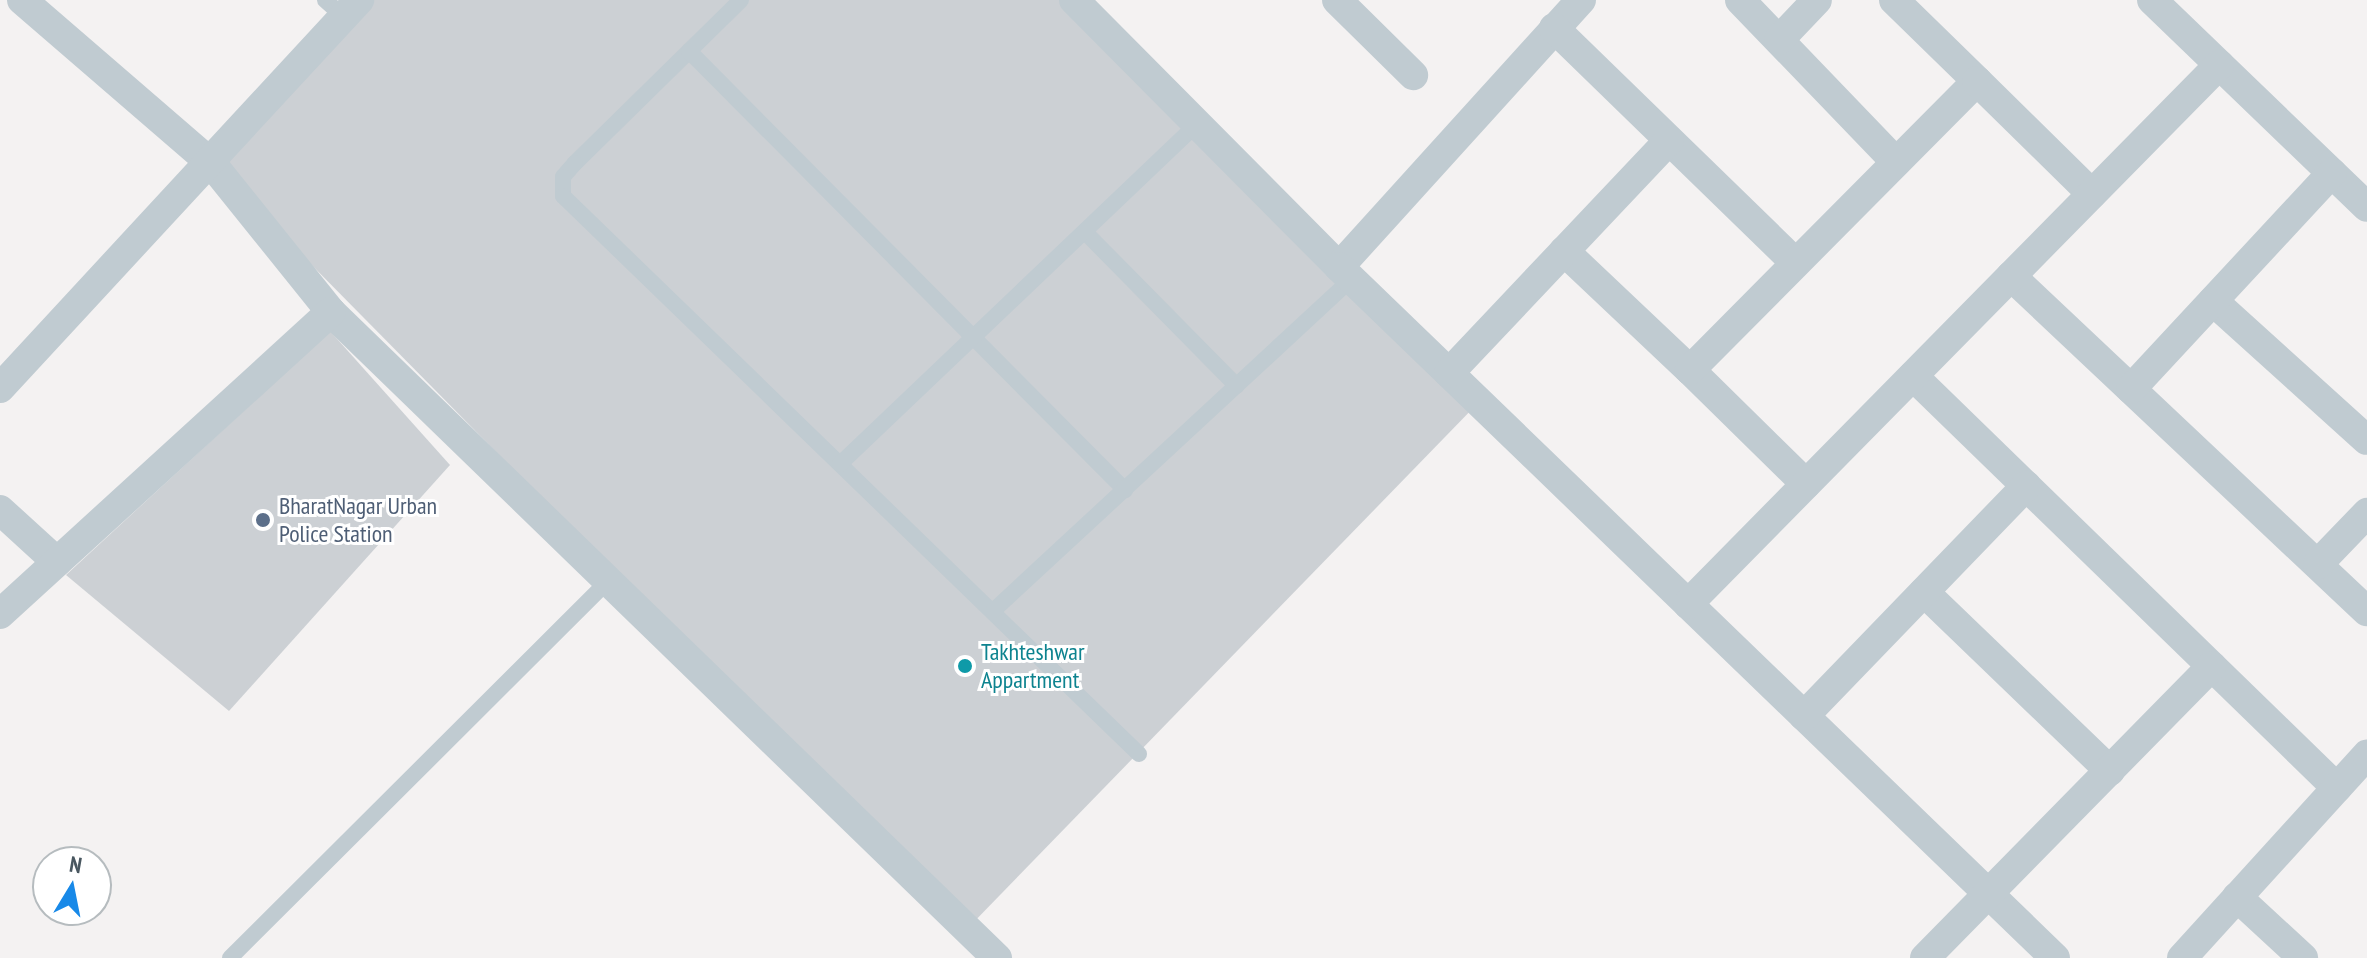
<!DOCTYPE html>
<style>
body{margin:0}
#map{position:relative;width:2367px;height:958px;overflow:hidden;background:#f4f2f2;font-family:"PT Sans Narrow",sans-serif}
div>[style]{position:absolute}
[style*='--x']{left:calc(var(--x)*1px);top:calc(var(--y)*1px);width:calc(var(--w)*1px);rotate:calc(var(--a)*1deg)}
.building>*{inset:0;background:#ccd0d4}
.service>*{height:16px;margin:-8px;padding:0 8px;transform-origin:8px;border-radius:8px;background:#c0cbd1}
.minor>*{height:30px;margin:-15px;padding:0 15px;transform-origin:15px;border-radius:15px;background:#c0cbd1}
.dots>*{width:22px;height:22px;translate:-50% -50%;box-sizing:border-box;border:4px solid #fff;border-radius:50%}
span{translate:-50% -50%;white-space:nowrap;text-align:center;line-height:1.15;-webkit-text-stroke:6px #fff;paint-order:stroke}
.service-label{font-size:24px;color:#4e5e75}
.left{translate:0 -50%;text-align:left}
.culture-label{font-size:24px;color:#0d838f}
.north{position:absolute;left:32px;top:846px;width:80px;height:80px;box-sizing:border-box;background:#fff;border:2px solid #b6bcbf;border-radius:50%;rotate:10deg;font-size:22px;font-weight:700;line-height:32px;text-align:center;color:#495760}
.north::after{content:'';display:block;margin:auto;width:28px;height:36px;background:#1889e8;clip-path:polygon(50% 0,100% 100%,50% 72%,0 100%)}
</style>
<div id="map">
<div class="building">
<i style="clip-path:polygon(363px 0,1076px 0,1479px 402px,967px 929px,212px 164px)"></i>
<i style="clip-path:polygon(330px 331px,450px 465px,229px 711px,66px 575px)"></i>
</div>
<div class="service">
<i style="--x:325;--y:0;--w:24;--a:42"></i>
<i style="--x:741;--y:0;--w:233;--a:135.5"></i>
<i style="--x:575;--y:163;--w:18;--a:131"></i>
<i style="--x:563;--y:177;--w:19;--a:90"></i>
<i style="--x:563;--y:196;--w:802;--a:44.09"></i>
<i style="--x:689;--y:51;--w:619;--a:45.2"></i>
<i style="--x:1085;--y:232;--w:216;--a:45.4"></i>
<i style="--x:840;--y:464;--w:493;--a:-43.6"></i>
<i style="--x:993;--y:611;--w:489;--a:-42.8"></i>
<i style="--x:230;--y:958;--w:534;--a:-44.92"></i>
</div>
<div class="minor">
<i style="--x:22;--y:0;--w:251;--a:40.8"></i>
<i style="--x:212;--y:164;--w:190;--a:51.2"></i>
<i style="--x:331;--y:312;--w:928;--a:44.13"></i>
<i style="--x:1074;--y:0;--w:376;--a:45.2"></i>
<i style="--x:1337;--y:0;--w:107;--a:44.6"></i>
<i style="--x:1581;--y:0;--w:360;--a:132.2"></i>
<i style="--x:1339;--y:267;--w:995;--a:43.98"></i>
<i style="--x:1740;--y:0;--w:225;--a:46.1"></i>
<i style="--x:1894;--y:0;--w:116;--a:44.3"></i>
<i style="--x:2152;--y:0;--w:298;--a:43.9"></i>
<i style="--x:1554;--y:28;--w:337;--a:44.2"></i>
<i style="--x:1779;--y:40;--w:55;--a:-46.5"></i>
<i style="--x:1564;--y:251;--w:173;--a:43.4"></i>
<i style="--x:2011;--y:276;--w:489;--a:43.3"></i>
<i style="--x:2213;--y:301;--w:207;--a:42.1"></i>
<i style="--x:1449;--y:373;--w:320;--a:-46.6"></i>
<i style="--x:1913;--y:376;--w:591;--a:44.18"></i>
<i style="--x:0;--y:388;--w:529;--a:-47.22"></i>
<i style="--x:2131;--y:389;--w:295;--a:-47.1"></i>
<i style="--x:1806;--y:484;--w:163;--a:-135.5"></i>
<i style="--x:1690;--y:370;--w:407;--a:-45.2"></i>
<i style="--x:1977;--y:81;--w:161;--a:44.5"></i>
<i style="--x:0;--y:510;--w:77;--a:42.4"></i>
<i style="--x:2318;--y:564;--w:71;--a:-46.1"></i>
<i style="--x:1924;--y:592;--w:258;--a:43.9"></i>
<i style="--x:1688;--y:604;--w:757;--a:-45.43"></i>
<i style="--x:0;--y:614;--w:448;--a:-42.4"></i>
<i style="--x:1804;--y:716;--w:320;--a:-46"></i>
<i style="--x:2237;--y:897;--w:90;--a:42.7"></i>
<i style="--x:1925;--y:958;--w:409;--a:-45.5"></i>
<i style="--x:2182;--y:958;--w:275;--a:-47.7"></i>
</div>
<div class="dots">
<i style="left:263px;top:520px;background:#5c6f8a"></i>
<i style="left:965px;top:666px;background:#0f9aa8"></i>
</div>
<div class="service-label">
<span class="left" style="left:279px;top:520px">BharatNagar Urban<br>Police Station</span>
</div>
<div class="culture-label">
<span class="left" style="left:981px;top:666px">Takhteshwar<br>Appartment</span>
</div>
<div class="north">N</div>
</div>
